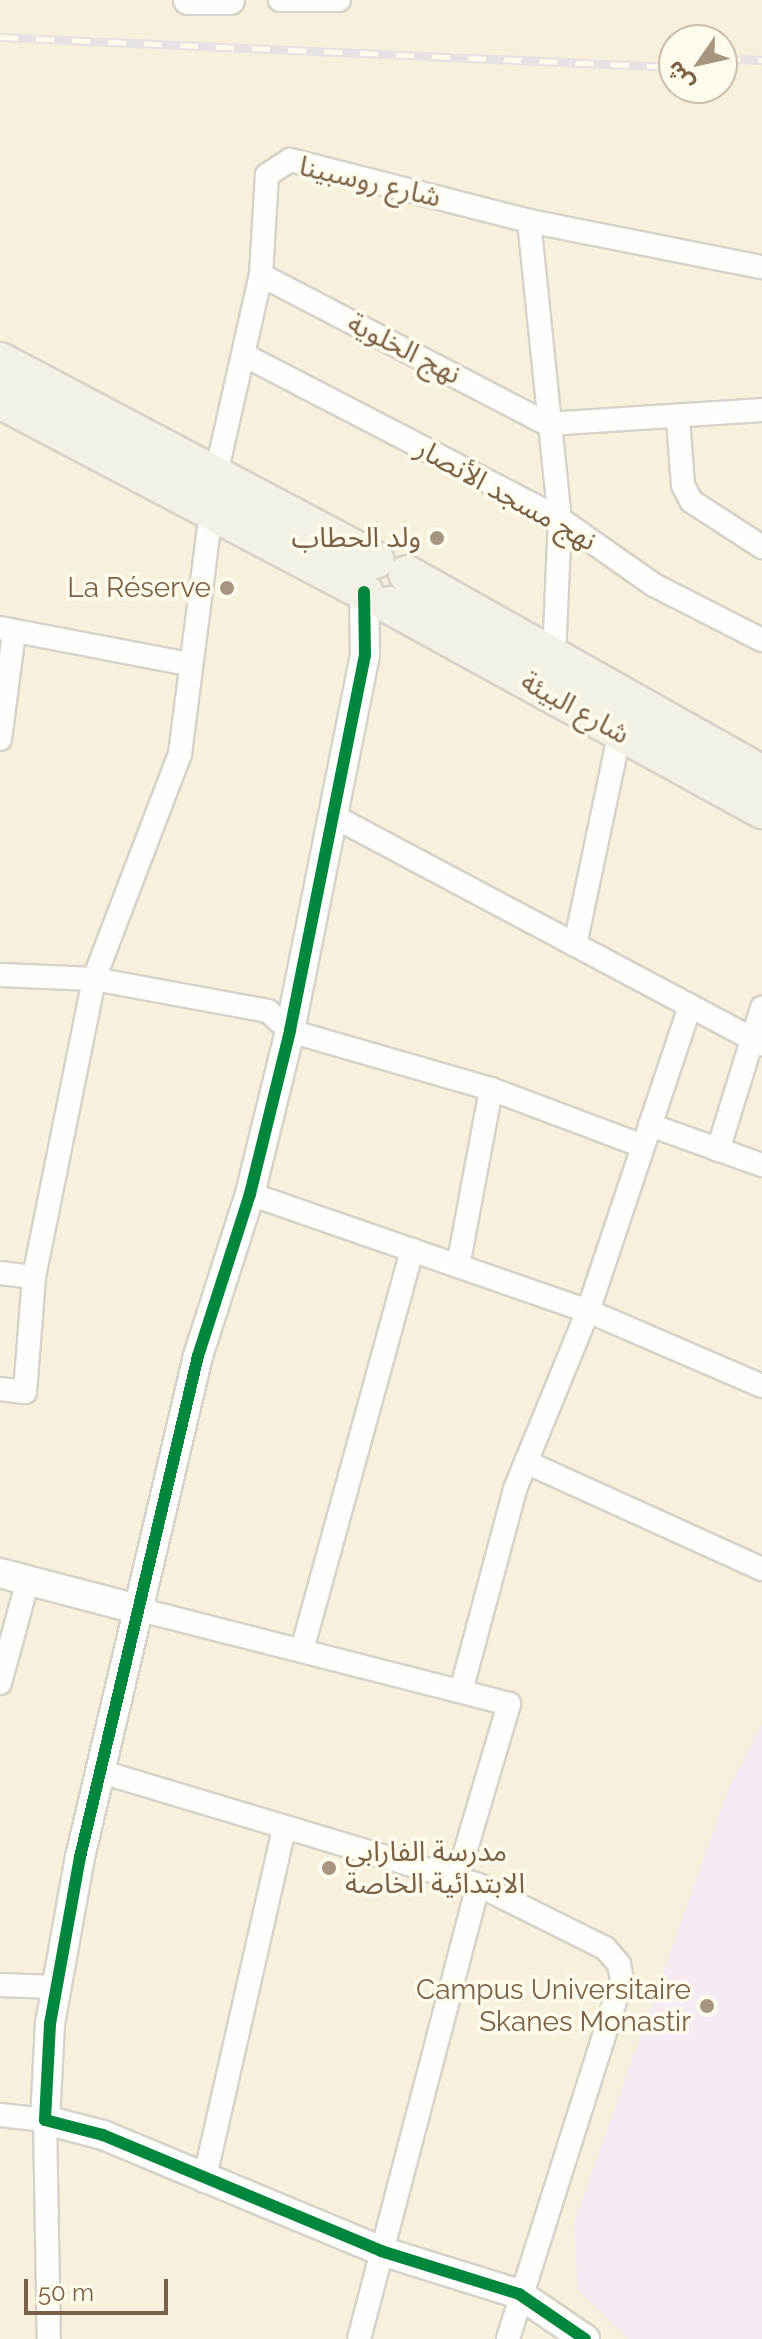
<!DOCTYPE html>
<meta charset="utf-8">
<style>
body{margin:0}
#map{position:relative;width:762px;height:2339px;overflow:hidden;background:#f8f5eb;font-family:Raleway,"Noto Sans Arabic",sans-serif}
div>[style]{position:absolute}
[style*='--x']{left:calc(var(--x)*1px);top:calc(var(--y)*1px);width:calc(var(--w)*1px);rotate:calc(var(--a)*1deg)}
.residential>*{inset:0;background:#f7f0dd}
.education>*{inset:0;background:#f6eaf4}
.roads{filter:drop-shadow(2px 0 #d7d2c9) drop-shadow(-2px 0 #d7d2c9) drop-shadow(0 2px #d7d2c9) drop-shadow(0 -2px #d7d2c9)}
.minor>*{height:22px;margin:-11px;padding:0 11px;transform-origin:11px;border-radius:11px;background:#fefefc}
.tertiary>*{height:28px;margin:-14px;padding:0 14px;transform-origin:14px;border-radius:14px;background:#fefefc}
.primary>*{height:36px;margin:-18px;padding:0 18px;transform-origin:18px;border-radius:18px;background:#f3f0e5}
.rail>*{height:9px;margin-top:-4.5px;transform-origin:0;background:repeating-linear-gradient(90deg,#fffbed 0 18px,#e5e1e5 0 36px);box-sizing:border-box;border-block:2px solid #e5e1e5}
.cycleway>*{height:12px;margin:-6px;padding:0 6px;transform-origin:6px;border-radius:6px;background:#00873e}
.dots>*{width:22px;height:22px;translate:-50% -50%;box-sizing:border-box;border:4px solid #fffbed;border-radius:50%}
span{translate:-50% -50%;white-space:nowrap;text-align:center;line-height:1.15;-webkit-text-stroke:7px #fffbed;paint-order:stroke}
.street-label{font-size:28px;color:#7a6147}
.poi-label{font-size:28px;color:#7a6147}
.right{translate:-100% -50%;text-align:right}
.left{translate:0 -50%;text-align:left}
.north{position:absolute;left:658px;top:24px;width:80px;height:80px;box-sizing:border-box;background:#fffbed;border:2px solid #cabdab;border-radius:50%;rotate:236deg;font-size:22px;font-weight:700;line-height:32px;text-align:center;color:#7a6147}
.north::after{content:'';display:block;margin:auto;width:28px;height:36px;background:#a69580;clip-path:polygon(50% 0,100% 100%,50% 72%,0 100%)}
.scale{position:absolute;left:24px;top:2279px;width:144px;height:36px;box-sizing:border-box;border:4px solid #7a6147;border-top:0;padding-left:10px;font-size:24px;line-height:28px;white-space:nowrap;color:#7a6147;-webkit-text-stroke:6px #fffbed;paint-order:stroke}
</style>
<div id="map">
<div class="residential">
<i style="clip-path:polygon(evenodd,0 0,762px 0,762px 2339px,0 2339px,0 0,674px 40px,722px 40px,722px 88px,674px 88px,674px 40px)"></i>
</div>
<div class="education">
<i style="clip-path:polygon(762px 1724px,762px 2339px,629px 2339px,578px 2290px,574px 2223px,728px 1790px)"></i>
</div>
<div class="roads">
<div class="minor">
<i style="--x:280;--y:0;--w:59;--a:0"></i>
<i style="--x:529;--y:221;--w:300;--a:84.1"></i>
<i style="--x:560;--y:519;--w:139;--a:92.5"></i>
<i style="--x:261;--y:275;--w:322;--a:27.5"></i>
<i style="--x:547;--y:424;--w:215;--a:-3.7"></i>
<i style="--x:246;--y:356;--w:354;--a:27.4"></i>
<i style="--x:560;--y:519;--w:115;--a:35.1"></i>
<i style="--x:654;--y:585;--w:121;--a:27"></i>
<i style="--x:678;--y:419;--w:66;--a:85.7"></i>
<i style="--x:683;--y:485;--w:18;--a:63"></i>
<i style="--x:691;--y:501;--w:85;--a:32.9"></i>
<i style="--x:0;--y:628;--w:191;--a:10.8"></i>
<i style="--x:0;--y:739;--w:107;--a:-82.5"></i>
<i style="--x:333;--y:816;--w:486;--a:28"></i>
<i style="--x:575;--y:945;--w:218;--a:-78.1"></i>
<i style="--x:0;--y:975;--w:94;--a:2.4"></i>
<i style="--x:94;--y:979;--w:177;--a:10.4"></i>
<i style="--x:268;--y:1011;--w:30;--a:42"></i>
<i style="--x:290;--y:1031;--w:209;--a:16.1"></i>
<i style="--x:491;--y:1089;--w:162;--a:20.6"></i>
<i style="--x:650;--y:1125;--w:119;--a:19.7"></i>
<i style="--x:718;--y:1150;--w:149;--a:-72.8"></i>
<i style="--x:250;--y:1194;--w:358;--a:19.1"></i>
<i style="--x:588;--y:1311;--w:189;--a:23.3"></i>
<i style="--x:458;--y:1266;--w:180;--a:-79.4"></i>
<i style="--x:0;--y:1273;--w:34;--a:7"></i>
<i style="--x:34;--y:1277;--w:304;--a:-78.6"></i>
<i style="--x:94;--y:979;--w:241;--a:-69.1"></i>
<i style="--x:180;--y:754;--w:282;--a:-82.7"></i>
<i style="--x:216;--y:474;--w:204;--a:-77.3"></i>
<i style="--x:261;--y:275;--w:100;--a:-86.6"></i>
<i style="--x:267;--y:175;--w:27;--a:-33"></i>
<i style="--x:290;--y:160;--w:247;--a:14.3"></i>
<i style="--x:529;--y:221;--w:237;--a:11.2"></i>
<i style="--x:0;--y:1389;--w:25;--a:7"></i>
<i style="--x:25;--y:1392;--w:115;--a:-85.5"></i>
<i style="--x:526;--y:1462;--w:259;--a:24.4"></i>
<i style="--x:137;--y:1609;--w:384;--a:14.3"></i>
<i style="--x:509;--y:1704;--w:183;--a:106.5"></i>
<i style="--x:302;--y:1650;--w:415;--a:-74.6"></i>
<i style="--x:0;--y:1683;--w:107;--a:-74.8"></i>
<i style="--x:461;--y:1691;--w:209;--a:-75"></i>
<i style="--x:515;--y:1489;--w:192;--a:-67.7"></i>
<i style="--x:588;--y:1311;--w:322;--a:-71.5"></i>
<i style="--x:102;--y:1772;--w:393;--a:16.7"></i>
<i style="--x:478;--y:1885;--w:142;--a:26.4"></i>
<i style="--x:605;--y:1948;--w:21;--a:49"></i>
<i style="--x:619;--y:1964;--w:15;--a:79"></i>
<i style="--x:622;--y:1979;--w:378;--a:107.6"></i>
<i style="--x:0;--y:1985;--w:55;--a:2.1"></i>
<i style="--x:0;--y:2115;--w:45;--a:6.3"></i>
<i style="--x:45;--y:2120;--w:219;--a:89"></i>
<i style="--x:204;--y:2181;--w:362;--a:-77.2"></i>
<i style="--x:359;--y:2339;--w:469;--a:-75.3"></i>
</div>
<div class="tertiary">
<i style="--x:188;--y:0;--w:42;--a:0"></i>
<i style="--x:364;--y:592;--w:63;--a:89.1"></i>
<i style="--x:365;--y:655;--w:383;--a:101.3"></i>
<i style="--x:290;--y:1031;--w:168;--a:103.8"></i>
<i style="--x:250;--y:1194;--w:170;--a:107.8"></i>
<i style="--x:198;--y:1356;--w:515;--a:103.25"></i>
<i style="--x:80;--y:1857;--w:170;--a:100.2"></i>
<i style="--x:50;--y:2024;--w:96;--a:93"></i>
<i style="--x:45;--y:2120;--w:60;--a:14.5"></i>
<i style="--x:103;--y:2135;--w:301;--a:22.6"></i>
<i style="--x:381;--y:2251;--w:145;--a:17.3"></i>
<i style="--x:519;--y:2294;--w:80;--a:34.3"></i>
<i style="--x:0;--y:1573;--w:142;--a:14.7"></i>
</div>
<div class="primary">
<i style="--x:0;--y:361;--w:425;--a:27.9"></i>
<i style="--x:0;--y:400;--w:412;--a:27.8"></i>
<i style="--x:407;--y:574;--w:407;--a:29.4"></i>
<i style="--x:389;--y:605;--w:426;--a:28.8"></i>
</div>
</div>
<div class="rail">
<i style="--x:0;--y:37;--w:675;--a:2.55"></i>
<i style="--x:722;--y:59;--w:40;--a:1.4"></i>
</div>
<div class="cycleway">
<i style="--x:364;--y:592;--w:63;--a:89.1"></i>
<i style="--x:365;--y:655;--w:383;--a:101.3"></i>
<i style="--x:290;--y:1031;--w:168;--a:103.8"></i>
<i style="--x:250;--y:1194;--w:170;--a:107.8"></i>
<i style="--x:198;--y:1356;--w:515;--a:103.25"></i>
<i style="--x:80;--y:1857;--w:170;--a:100.2"></i>
<i style="--x:50;--y:2024;--w:96;--a:93"></i>
<i style="--x:45;--y:2120;--w:60;--a:14.5"></i>
<i style="--x:103;--y:2135;--w:301;--a:22.6"></i>
<i style="--x:381;--y:2251;--w:145;--a:17.3"></i>
<i style="--x:519;--y:2294;--w:80;--a:34.3"></i>
</div>
<div class="dots">
<i style="left:437px;top:538px;background:#a69580"></i>
<i style="left:227px;top:588px;background:#a69580"></i>
<i style="left:329px;top:1868px;background:#a69580"></i>
<i style="left:707px;top:2006px;background:#a69580"></i>
</div>
<div class="street-label">
<span style="left:370px;top:182px;rotate:13deg">شارع روسبينا</span>
<span style="left:404px;top:349px;rotate:27deg">نهج الخلوية</span>
<span style="left:506px;top:495px;rotate:29deg">نهج مسجد الأنصار</span>
<span style="left:575px;top:708px;rotate:29deg">شارع البيئة</span>
</div>
<div class="poi-label">
<span class="right" style="left:421px;top:538px">ولد الحطاب</span>
<span class="right" style="left:211px;top:588px">La Réserve</span>
<span class="left" style="left:345px;top:1868px">مدرسة الفارابي<br>الابتدائية الخاصة</span>
<span class="right" style="left:691px;top:2006px">Campus Universitaire<br>Skanes Monastir</span>
</div>
<div class="north">ش</div>
<div class="scale">50 m</div>
</div>
